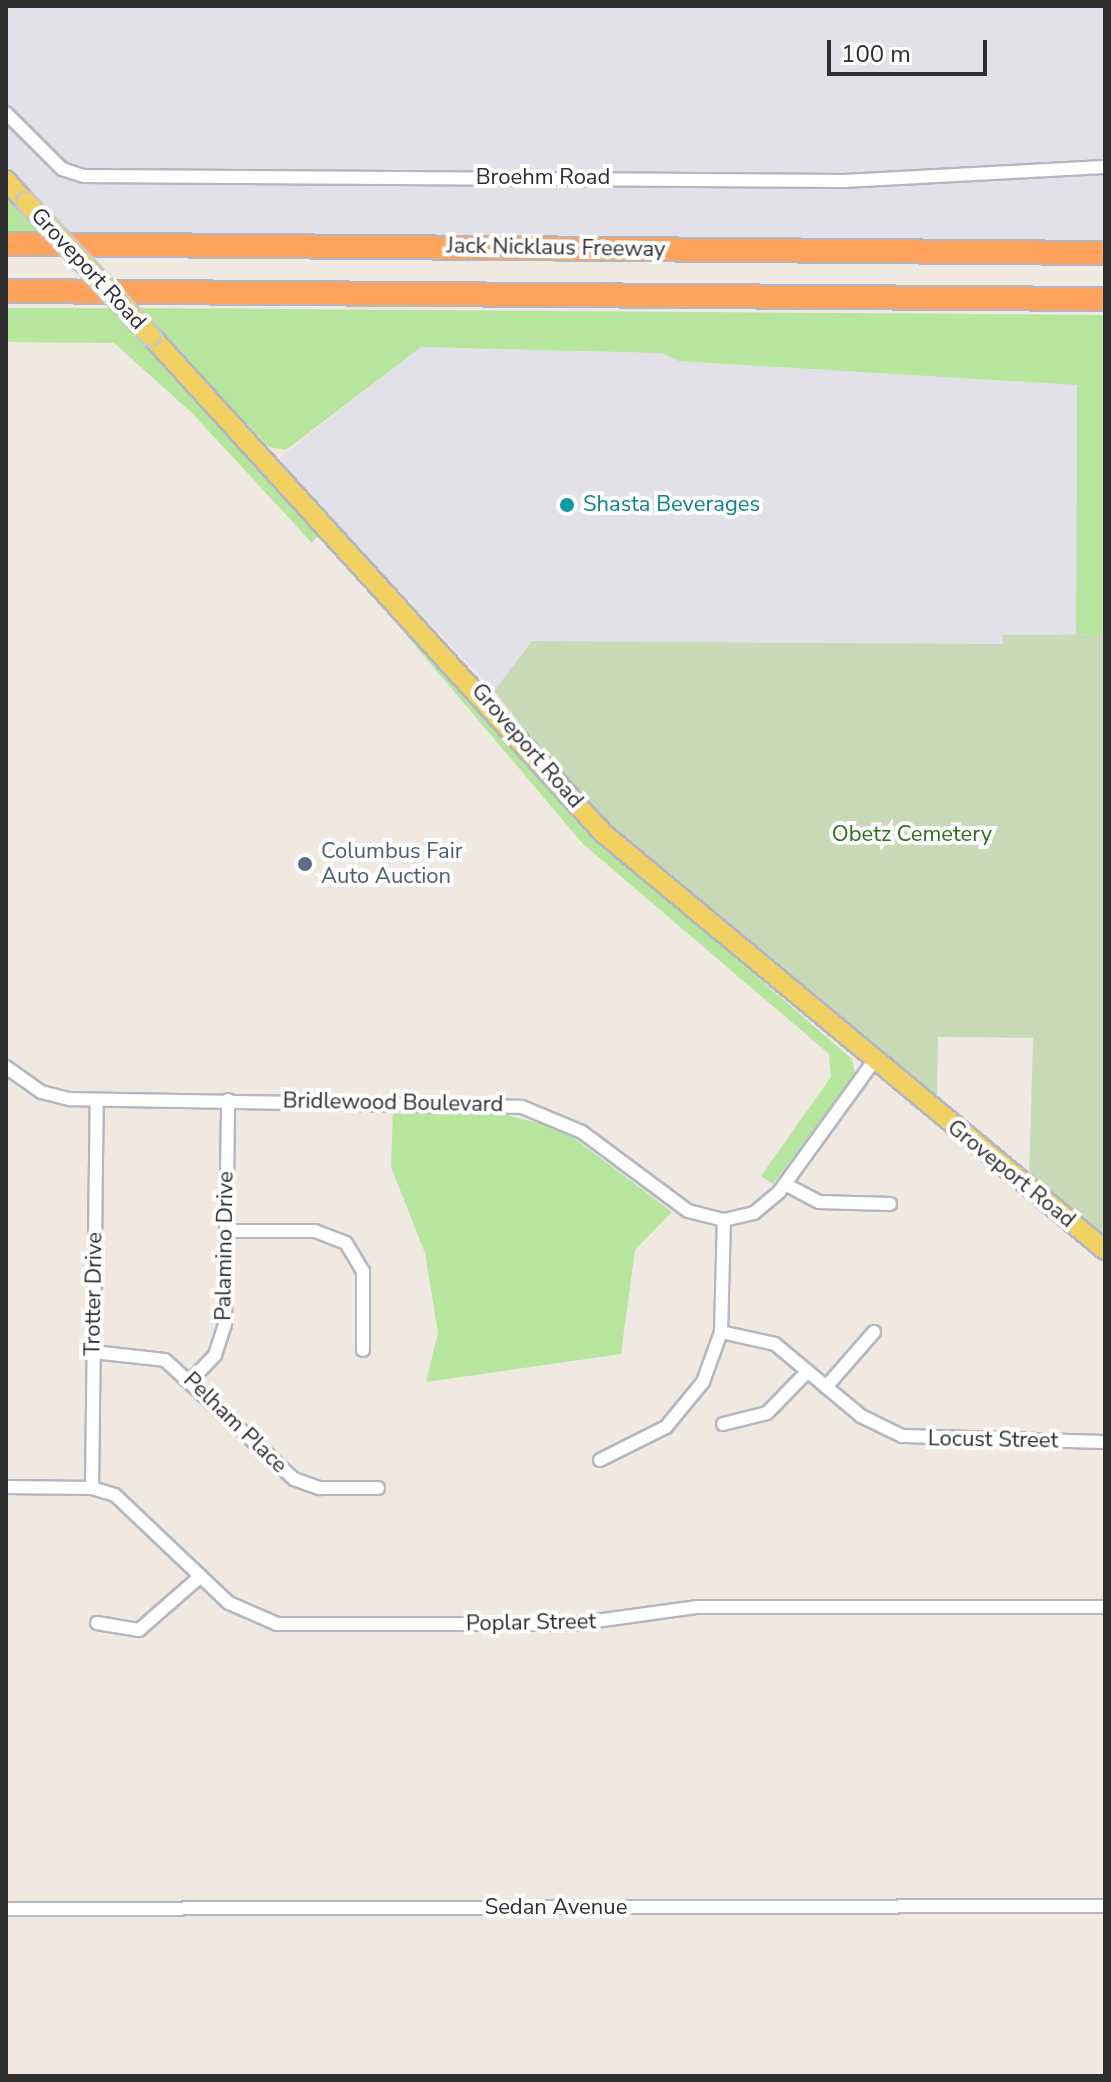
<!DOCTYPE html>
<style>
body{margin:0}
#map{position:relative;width:1111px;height:2082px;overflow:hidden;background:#efe9e1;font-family:"Nunito Sans",sans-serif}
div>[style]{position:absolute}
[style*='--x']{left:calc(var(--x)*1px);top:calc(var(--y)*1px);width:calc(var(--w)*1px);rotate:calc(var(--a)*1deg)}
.industrial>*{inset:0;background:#e3e1e8}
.green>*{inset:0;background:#b6e59e}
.cemetery>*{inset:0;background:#c8d9b8}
.roads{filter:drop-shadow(2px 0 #b4b7c1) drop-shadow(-2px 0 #b4b7c1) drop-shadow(0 2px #b4b7c1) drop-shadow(0 -2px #b4b7c1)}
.street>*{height:12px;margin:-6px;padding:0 6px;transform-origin:6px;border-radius:6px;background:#fff}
.primary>*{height:18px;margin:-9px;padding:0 9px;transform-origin:9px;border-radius:9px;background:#f2d163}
.highway>*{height:22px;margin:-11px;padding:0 11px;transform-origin:11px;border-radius:11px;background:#ffa35c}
.bridges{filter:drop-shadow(2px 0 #c9c9c9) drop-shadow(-2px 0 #c9c9c9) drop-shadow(0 2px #c9c9c9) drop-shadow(0 -2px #c9c9c9)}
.primary-bridge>*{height:18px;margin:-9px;padding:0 9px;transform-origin:9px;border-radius:9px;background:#f2d163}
.dots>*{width:22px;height:22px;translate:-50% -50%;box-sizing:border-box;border:4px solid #fff;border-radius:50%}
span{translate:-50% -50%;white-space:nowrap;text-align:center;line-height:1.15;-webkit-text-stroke:8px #fff;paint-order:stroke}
.street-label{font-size:22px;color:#2e2e2e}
.culture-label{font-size:22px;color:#0d838f}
.left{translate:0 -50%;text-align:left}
.park-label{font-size:22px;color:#2c6e1b}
.service-label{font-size:22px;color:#4e5e75}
.frame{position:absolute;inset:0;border:8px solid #2e2e2e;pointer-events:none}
.scale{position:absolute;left:827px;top:40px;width:160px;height:36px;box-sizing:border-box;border:4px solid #2e2e2e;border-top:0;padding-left:10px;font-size:24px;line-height:28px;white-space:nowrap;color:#2e2e2e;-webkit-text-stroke:6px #fff;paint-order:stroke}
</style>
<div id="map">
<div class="industrial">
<i style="clip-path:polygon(6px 6px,1105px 6px,1105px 240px,64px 234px,6px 166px)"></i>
<i style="clip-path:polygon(420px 347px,662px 353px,680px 361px,1077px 385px,1076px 634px,1003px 635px,1004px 644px,533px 641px,494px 691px,276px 461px)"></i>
</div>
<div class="green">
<i style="clip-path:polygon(6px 198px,10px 198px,42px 232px,6px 232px)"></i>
<i style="clip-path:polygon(6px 308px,113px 308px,319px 534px,312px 543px,191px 412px,114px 343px,6px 342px)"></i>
<i style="clip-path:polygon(137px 308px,1105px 315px,1105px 634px,1076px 634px,1077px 385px,679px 361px,662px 353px,421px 347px,286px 450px,269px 447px)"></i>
<i style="clip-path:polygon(341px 558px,623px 861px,852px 1059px,855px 1074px,773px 1184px,761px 1176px,831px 1077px,829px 1054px,583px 844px)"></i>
<i style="clip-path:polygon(393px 1109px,488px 1110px,562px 1129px,672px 1212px,635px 1250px,621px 1354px,426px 1382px,438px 1333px,425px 1253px,391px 1167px)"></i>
</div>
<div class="cemetery">
<i style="clip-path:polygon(1105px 634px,1105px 1241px,1029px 1180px,1033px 1038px,938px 1037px,937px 1104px,641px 860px,575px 792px,494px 691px,532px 641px,1003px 644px,1002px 635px)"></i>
</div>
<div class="roads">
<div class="street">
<i style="--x:6;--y:113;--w:79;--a:45"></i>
<i style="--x:62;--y:169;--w:23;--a:18"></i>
<i style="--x:84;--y:176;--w:760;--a:0.38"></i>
<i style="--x:844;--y:181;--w:261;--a:-3.1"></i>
<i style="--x:6;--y:1067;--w:43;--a:35.5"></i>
<i style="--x:41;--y:1092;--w:30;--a:14"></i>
<i style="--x:70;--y:1099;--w:452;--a:1"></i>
<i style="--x:522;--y:1107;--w:65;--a:22.6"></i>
<i style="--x:582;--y:1132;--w:132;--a:36.7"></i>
<i style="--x:688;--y:1211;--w:37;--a:14"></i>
<i style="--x:724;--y:1220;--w:31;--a:-13"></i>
<i style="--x:754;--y:1213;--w:33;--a:-40"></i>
<i style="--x:779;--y:1192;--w:160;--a:-54.1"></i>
<i style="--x:785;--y:1184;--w:38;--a:28"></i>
<i style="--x:819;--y:1202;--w:71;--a:1.6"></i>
<i style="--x:226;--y:1231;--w:89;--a:0"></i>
<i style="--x:315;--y:1231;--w:33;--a:21"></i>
<i style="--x:346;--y:1243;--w:33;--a:59"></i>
<i style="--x:363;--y:1271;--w:79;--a:90"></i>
<i style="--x:721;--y:1332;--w:55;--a:12.5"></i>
<i style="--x:775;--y:1344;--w:112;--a:39.9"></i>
<i style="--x:861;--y:1416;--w:46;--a:26"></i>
<i style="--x:902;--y:1436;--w:203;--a:1.7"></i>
<i style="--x:93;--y:1352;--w:72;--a:6.3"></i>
<i style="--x:165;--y:1360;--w:176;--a:42.7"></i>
<i style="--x:294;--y:1479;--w:27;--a:20"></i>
<i style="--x:319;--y:1488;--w:59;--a:0"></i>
<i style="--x:191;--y:1380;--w:35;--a:-46"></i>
<i style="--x:215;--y:1355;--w:33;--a:-72"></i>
<i style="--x:225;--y:1324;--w:224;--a:-89.2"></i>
<i style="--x:826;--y:1387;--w:73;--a:-48.9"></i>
<i style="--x:723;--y:1424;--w:45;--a:-14"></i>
<i style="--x:767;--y:1413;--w:57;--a:-45.7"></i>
<i style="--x:600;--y:1460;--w:74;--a:-26.6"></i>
<i style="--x:666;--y:1427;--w:58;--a:-50.6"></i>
<i style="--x:703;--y:1382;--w:53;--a:-70.2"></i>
<i style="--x:721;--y:1332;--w:112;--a:-88.5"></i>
<i style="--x:6;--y:1487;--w:86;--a:0.7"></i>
<i style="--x:92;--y:1488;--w:24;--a:17"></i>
<i style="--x:115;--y:1495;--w:157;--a:43.5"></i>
<i style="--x:229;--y:1603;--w:52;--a:23.6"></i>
<i style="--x:277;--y:1624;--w:297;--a:0"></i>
<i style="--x:574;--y:1624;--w:123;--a:-7.9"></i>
<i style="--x:696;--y:1607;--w:409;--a:0"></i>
<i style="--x:92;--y:1488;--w:388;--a:-89.3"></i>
<i style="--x:97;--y:1623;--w:43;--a:9.5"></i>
<i style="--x:139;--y:1630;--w:82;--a:-41.1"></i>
<i style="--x:6;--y:1909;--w:1099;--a:-0.16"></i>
</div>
<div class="primary">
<i style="--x:6;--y:180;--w:30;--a:48"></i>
<i style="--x:151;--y:336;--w:672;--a:47.71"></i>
<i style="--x:603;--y:833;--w:653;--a:39.72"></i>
</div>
<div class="highway">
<i style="--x:6;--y:244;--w:1099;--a:0.47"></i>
<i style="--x:6;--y:291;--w:1099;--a:0.42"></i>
</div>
</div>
<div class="bridges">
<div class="primary-bridge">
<i style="--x:26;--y:202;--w:183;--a:47"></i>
</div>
</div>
<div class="dots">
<i style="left:567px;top:505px;background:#0f9aa8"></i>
<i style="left:305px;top:864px;background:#5c6f8a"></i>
</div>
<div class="street-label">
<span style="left:543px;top:178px">Broehm Road</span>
<span style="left:556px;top:248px;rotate:1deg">Jack Nicklaus Freeway</span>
<span style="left:88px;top:269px;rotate:47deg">Groveport Road</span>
<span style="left:527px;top:746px;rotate:49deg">Groveport Road</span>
<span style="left:393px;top:1103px;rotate:1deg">Bridlewood Boulevard</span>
<span style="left:1011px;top:1174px;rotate:39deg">Groveport Road</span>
<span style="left:225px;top:1246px;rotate:-89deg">Palamino Drive</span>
<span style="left:94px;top:1294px;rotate:-89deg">Trotter Drive</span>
<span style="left:235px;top:1423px;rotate:44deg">Pelham Place</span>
<span style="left:993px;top:1440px;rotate:1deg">Locust Street</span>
<span style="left:531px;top:1623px;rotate:-1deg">Poplar Street</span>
<span style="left:556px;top:1908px">Sedan Avenue</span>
</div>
<div class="culture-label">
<span class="left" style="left:583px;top:505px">Shasta Beverages</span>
</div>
<div class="park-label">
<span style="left:912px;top:835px">Obetz Cemetery</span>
</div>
<div class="service-label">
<span class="left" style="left:321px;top:864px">Columbus Fair<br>Auto Auction</span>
</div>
<div class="frame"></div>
<div class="scale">100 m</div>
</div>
